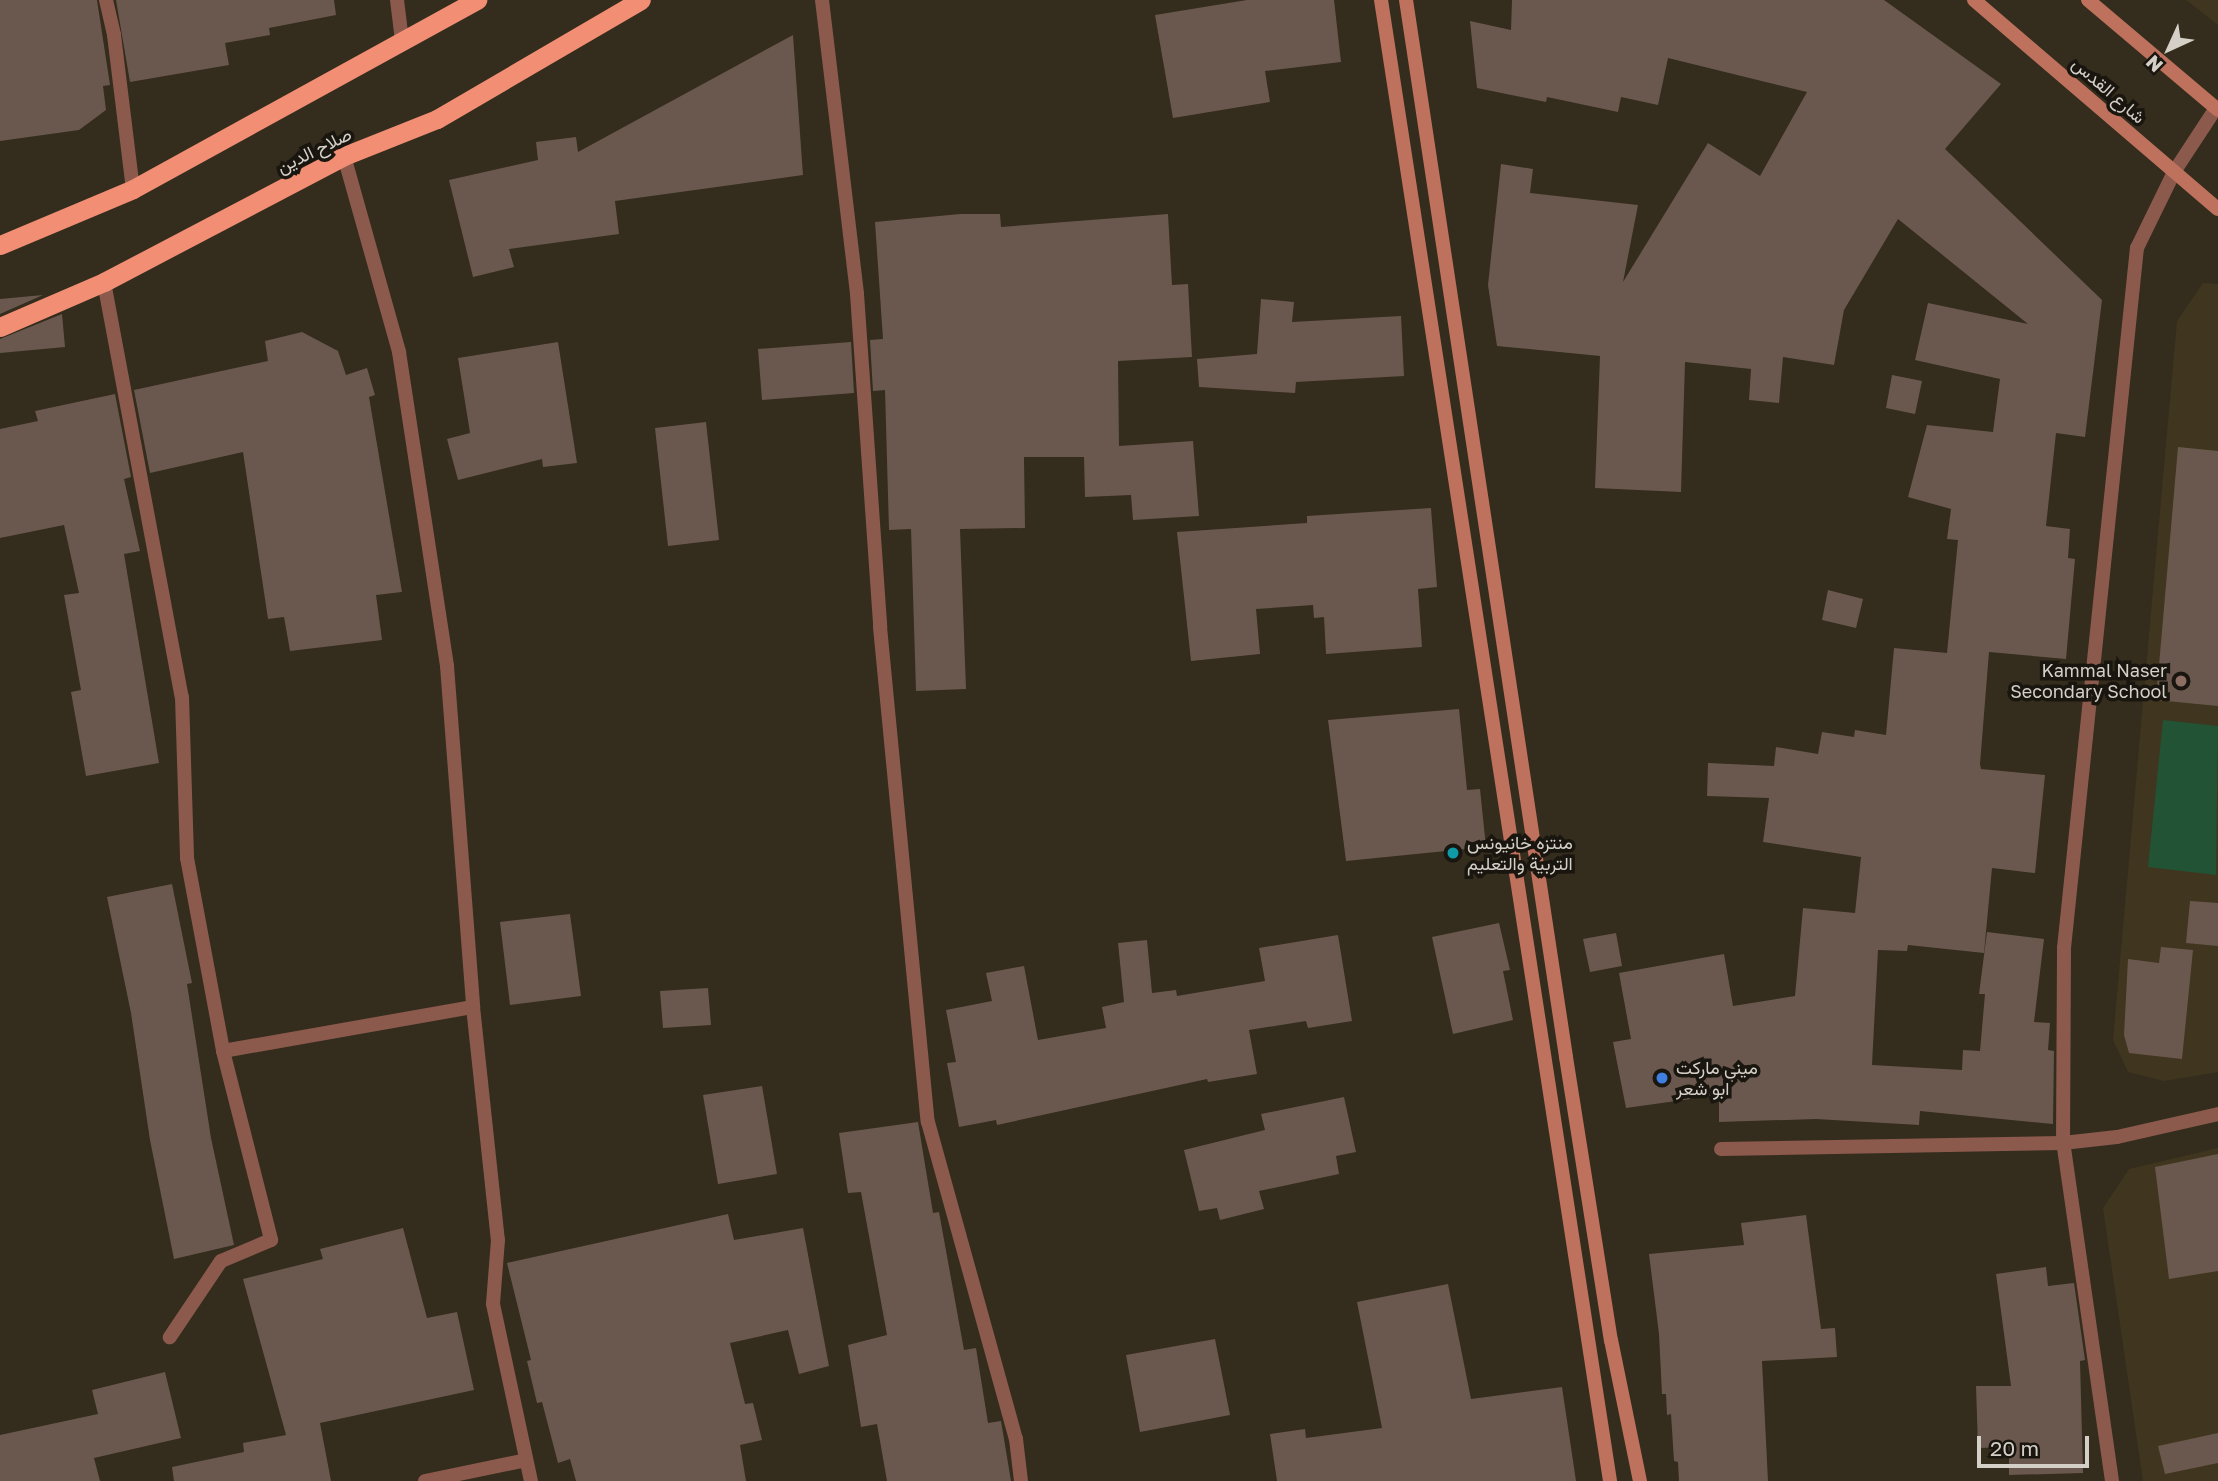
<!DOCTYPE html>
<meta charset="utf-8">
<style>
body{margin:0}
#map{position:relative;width:2218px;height:1481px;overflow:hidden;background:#342c1d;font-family:"Golos Text",Vazirmatn,sans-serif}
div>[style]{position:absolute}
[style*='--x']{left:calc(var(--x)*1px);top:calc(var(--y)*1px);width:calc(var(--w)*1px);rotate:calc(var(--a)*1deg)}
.built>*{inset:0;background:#40351f}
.green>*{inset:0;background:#225334}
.building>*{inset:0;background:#6a584e}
.service>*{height:14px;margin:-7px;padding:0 7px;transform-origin:7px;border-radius:7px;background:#8b5a4c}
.minor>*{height:14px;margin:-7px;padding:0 7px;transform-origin:7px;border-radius:7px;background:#8b5a4c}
.secondary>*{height:14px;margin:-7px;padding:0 7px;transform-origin:7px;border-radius:7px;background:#be715c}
.trunk>*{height:19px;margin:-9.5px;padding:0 9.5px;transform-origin:9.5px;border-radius:9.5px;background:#f18e74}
.dots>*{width:19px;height:19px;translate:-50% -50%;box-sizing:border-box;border:4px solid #19150f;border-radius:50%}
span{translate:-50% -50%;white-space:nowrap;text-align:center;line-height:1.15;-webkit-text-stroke:7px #19150f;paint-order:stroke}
.street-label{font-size:18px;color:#d5d0c7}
.poi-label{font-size:18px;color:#d5d0c7}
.right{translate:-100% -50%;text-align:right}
.left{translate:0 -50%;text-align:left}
.north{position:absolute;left:2134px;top:14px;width:70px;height:70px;-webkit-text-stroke:5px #19150f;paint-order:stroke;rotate:225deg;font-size:19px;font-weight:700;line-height:28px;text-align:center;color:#d5d0c7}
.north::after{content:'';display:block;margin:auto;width:24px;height:32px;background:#d5d0c7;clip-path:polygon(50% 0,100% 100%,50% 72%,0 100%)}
.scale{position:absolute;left:1977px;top:1436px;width:112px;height:32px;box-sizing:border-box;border:4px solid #d5d0c7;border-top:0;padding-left:9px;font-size:21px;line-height:24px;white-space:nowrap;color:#d5d0c7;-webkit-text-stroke:5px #19150f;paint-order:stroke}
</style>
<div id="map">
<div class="built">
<i style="clip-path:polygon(2186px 0,2218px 0,2218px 25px)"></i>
<i style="clip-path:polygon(2203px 283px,2218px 284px,2218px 1072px,2164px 1081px,2128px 1072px,2113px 1040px,2177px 321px)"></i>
<i style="clip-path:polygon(2218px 1148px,2218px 1481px,2143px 1481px,2103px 1208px,2129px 1169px)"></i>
</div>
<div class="green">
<i style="clip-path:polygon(2163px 720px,2218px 726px,2216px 875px,2148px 867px)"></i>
</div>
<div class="building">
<i style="clip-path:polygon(0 0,97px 0,110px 85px,103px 86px,106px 110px,79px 130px,0 141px)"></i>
<i style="clip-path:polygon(116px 0,334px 0,336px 15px,269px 28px,270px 35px,225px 43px,229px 65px,130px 82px)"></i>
<i style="clip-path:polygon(1247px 0,1334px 0,1341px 62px,1265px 71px,1270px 102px,1173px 118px,1155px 15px)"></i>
<i style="clip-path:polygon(1512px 0,1884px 0,2001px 84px,1945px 149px,2102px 300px,2085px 437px,2056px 433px,2046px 526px,2070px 529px,2068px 558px,2075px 559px,2066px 659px,1989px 652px,1980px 764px,1981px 769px,2045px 775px,2035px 873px,1992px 868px,1984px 953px,1908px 945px,1907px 951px,1878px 950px,1872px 1065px,1962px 1070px,1963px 1050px,1980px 1051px,1985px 994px,1979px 994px,1987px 932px,2044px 939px,2034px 1022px,2050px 1023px,2048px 1050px,2054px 1051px,2053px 1124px,1920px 1111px,1919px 1125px,1816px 1119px,1719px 1122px,1719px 1095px,1626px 1108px,1613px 1042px,1631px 1039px,1619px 973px,1724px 954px,1733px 1006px,1795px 996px,1803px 908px,1855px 913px,1861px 857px,1763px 842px,1769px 798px,1707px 796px,1708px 763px,1774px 766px,1776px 747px,1818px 754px,1822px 732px,1854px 737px,1855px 730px,1886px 735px,1894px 648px,1947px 653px,1958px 540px,1947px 539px,1951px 509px,1908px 497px,1927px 425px,1993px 432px,2000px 379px,1915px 360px,1928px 303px,2028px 324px,1898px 219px,1844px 310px,1834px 365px,1783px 357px,1779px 403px,1749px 400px,1751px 369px,1685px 362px,1681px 492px,1595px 488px,1600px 356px,1497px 346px,1488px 285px,1501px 164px,1533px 169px,1530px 193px,1638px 205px,1623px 282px,1708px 143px,1760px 176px,1807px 92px,1668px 58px,1658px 105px,1621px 97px,1618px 112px,1547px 97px,1546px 102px,1477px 88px,1470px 21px,1511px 30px)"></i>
<i style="clip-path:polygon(793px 35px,803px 175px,615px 201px,619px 234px,509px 249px,514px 267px,473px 277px,449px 180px,538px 160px,536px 142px,576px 137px,578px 152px)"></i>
<i style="clip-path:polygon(960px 214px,1000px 214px,1001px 227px,1168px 214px,1172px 285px,1188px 284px,1192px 357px,1118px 361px,1119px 446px,1193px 441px,1199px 516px,1133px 520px,1131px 495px,1085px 497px,1084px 457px,1024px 457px,1025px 528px,960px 529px,966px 689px,916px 691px,911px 529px,889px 530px,885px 390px,873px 391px,870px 340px,883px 339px,875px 222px)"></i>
<i style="clip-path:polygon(43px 295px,0 314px,0 299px)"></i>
<i style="clip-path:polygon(1261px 299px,1294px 302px,1292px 322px,1401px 316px,1404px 376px,1296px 382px,1295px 393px,1199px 387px,1197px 359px,1257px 354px)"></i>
<i style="clip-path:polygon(62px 314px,65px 347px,0 353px,0 339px)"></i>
<i style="clip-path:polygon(302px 332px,338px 351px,346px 375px,367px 368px,375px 395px,369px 397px,402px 592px,376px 595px,382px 640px,290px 651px,284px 617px,268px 619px,243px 452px,150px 473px,134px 390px,268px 361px,265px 341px)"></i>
<i style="clip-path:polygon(558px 342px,577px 463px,543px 467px,542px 459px,458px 480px,447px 439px,470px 433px,458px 358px)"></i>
<i style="clip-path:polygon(851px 342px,854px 393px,762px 400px,758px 349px)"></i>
<i style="clip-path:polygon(1892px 375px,1922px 381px,1915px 414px,1886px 408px)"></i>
<i style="clip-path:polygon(115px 394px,131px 477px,124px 479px,140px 551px,124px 554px,159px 763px,86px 776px,71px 692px,81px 690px,64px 595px,79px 593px,64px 525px,0 538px,0 429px,38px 421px,35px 411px)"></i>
<i style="clip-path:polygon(706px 422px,719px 540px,668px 546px,655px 428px)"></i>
<i style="clip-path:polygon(2178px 447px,2218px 451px,2218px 706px,2156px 700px)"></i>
<i style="clip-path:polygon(1431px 508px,1437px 587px,1418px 589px,1422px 647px,1326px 654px,1324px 617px,1314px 618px,1313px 605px,1256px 609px,1260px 654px,1191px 661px,1177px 532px,1307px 523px,1307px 516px)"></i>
<i style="clip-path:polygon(1828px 590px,1863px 599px,1856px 628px,1822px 620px)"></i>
<i style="clip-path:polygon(1459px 709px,1467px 790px,1480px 789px,1486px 847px,1346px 861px,1328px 720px)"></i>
<i style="clip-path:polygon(172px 884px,192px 983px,187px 984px,211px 1138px,234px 1245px,174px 1259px,150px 1140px,131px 1013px,107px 897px)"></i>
<i style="clip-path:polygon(2190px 901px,2218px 903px,2218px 946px,2186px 943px)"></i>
<i style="clip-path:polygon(570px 914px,581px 996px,510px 1005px,500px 922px)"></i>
<i style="clip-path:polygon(1499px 923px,1510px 970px,1503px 971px,1513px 1020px,1453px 1034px,1432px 937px)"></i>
<i style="clip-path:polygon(1616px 933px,1622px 966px,1590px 972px,1583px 939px)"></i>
<i style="clip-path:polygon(1338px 935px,1352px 1021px,1308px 1028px,1306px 1021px,1249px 1030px,1257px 1074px,1208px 1082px,1207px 1079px,997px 1125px,996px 1120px,959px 1127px,947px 1063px,956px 1062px,946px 1010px,992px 1001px,986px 973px,1024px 966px,1038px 1040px,1106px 1028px,1102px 1007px,1124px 1002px,1118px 943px,1147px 940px,1152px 993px,1176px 990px,1177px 996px,1265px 981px,1259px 948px)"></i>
<i style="clip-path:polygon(2161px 947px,2193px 950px,2182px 1059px,2129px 1053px,2124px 1035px,2128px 959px,2159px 963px)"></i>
<i style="clip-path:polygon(708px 988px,711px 1025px,663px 1028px,660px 991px)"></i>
<i style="clip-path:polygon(762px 1086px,777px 1174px,718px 1184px,703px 1095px)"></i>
<i style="clip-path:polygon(1344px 1097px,1356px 1152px,1336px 1156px,1339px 1174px,1259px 1191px,1264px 1209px,1220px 1220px,1217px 1208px,1199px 1211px,1184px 1150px,1265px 1130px,1261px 1114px)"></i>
<i style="clip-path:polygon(918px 1122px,933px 1213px,939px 1212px,964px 1350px,976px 1348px,988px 1423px,1001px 1421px,1011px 1481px,887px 1481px,877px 1424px,861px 1427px,848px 1345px,887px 1335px,861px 1192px,848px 1193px,839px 1133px)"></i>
<i style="clip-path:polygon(2218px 1154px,2218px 1271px,2169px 1279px,2155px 1167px)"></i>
<i style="clip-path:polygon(728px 1214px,734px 1240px,803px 1228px,829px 1366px,799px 1374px,788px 1330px,730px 1343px,745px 1404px,753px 1403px,762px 1440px,740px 1445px,746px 1481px,576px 1481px,570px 1459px,558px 1463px,542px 1402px,537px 1403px,527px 1361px,531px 1360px,507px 1263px)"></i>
<i style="clip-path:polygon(1806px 1215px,1821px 1329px,1835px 1328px,1837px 1357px,1762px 1361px,1768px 1481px,1679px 1481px,1678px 1462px,1674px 1461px,1671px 1414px,1667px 1415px,1666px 1394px,1662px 1394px,1659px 1334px,1649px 1254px,1744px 1245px,1741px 1223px)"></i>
<i style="clip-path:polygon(403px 1228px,427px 1318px,457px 1312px,474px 1390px,320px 1423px,331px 1481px,174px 1481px,172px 1467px,244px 1452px,243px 1443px,286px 1435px,243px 1279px,323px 1259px,320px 1249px)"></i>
<i style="clip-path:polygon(2046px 1267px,2048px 1286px,2074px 1283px,2085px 1360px,2080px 1361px,2083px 1473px,2009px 1475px,2009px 1447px,1978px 1448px,1976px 1386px,2011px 1386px,1996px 1274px)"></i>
<i style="clip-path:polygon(1448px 1284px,1471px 1399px,1562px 1387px,1576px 1481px,1277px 1481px,1270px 1434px,1305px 1429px,1306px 1438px,1382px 1428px,1357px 1302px)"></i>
<i style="clip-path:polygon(1215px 1339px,1230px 1415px,1140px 1432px,1126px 1355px)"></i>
<i style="clip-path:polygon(165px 1372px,181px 1438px,94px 1458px,100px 1481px,0 1481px,0 1435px,98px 1414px,92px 1390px)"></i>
<i style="clip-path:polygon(2218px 1433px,2218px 1463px,2165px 1474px,2158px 1446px)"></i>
</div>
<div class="service">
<i style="--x:106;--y:0;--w:36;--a:77"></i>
<i style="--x:114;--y:35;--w:155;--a:83"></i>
<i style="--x:397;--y:0;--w:39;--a:83"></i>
<i style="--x:822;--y:0;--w:296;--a:83.2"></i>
<i style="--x:857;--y:294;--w:334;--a:86"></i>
<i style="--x:880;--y:627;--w:497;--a:84.5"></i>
<i style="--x:928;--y:1122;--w:329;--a:74.5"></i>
<i style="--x:1016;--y:1439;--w:42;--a:83.2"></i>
<i style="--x:1721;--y:1149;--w:342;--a:-1"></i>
<i style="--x:2063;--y:1143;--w:54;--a:-6.3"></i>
<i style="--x:2117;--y:1137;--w:104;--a:-12.8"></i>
<i style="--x:2112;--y:1481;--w:342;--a:-98.2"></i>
<i style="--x:2063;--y:1143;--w:195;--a:-89.7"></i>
<i style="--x:2064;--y:948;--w:704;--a:-84.05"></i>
<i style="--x:2137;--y:248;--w:85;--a:-64"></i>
<i style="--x:2174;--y:172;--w:77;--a:-56.7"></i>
</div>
<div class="minor">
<i style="--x:344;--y:156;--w:204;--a:74.3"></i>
<i style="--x:399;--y:352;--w:318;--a:81.3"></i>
<i style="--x:447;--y:666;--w:342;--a:85.6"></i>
<i style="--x:473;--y:1007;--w:234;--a:83.9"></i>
<i style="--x:498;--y:1240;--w:64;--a:94.5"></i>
<i style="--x:493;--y:1304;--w:181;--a:77.9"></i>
<i style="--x:104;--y:282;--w:422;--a:79.4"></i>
<i style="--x:182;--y:697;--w:161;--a:88.2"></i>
<i style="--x:187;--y:858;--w:196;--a:79.4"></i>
<i style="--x:223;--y:1051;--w:195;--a:75.7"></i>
<i style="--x:271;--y:1240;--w:54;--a:157.2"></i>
<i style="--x:221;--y:1261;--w:92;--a:123.9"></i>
<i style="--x:223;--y:1051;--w:254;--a:-10"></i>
<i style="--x:425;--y:1481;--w:103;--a:-11.7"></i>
</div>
<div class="secondary">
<i style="--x:1381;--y:0;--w:1499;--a:81.21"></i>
<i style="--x:1406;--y:0;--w:1069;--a:81.39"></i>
<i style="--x:1566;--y:1057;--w:287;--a:81"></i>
<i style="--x:1611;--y:1340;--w:144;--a:78.4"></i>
<i style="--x:1974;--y:0;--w:321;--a:40.6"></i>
<i style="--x:2088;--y:0;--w:170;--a:40.2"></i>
</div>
<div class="trunk">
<i style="--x:0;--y:245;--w:144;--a:-22.8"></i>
<i style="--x:133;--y:189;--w:393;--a:-28.8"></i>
<i style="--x:0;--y:327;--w:113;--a:-23.4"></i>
<i style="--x:104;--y:282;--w:271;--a:-27.7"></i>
<i style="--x:344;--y:156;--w:100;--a:-21.7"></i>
<i style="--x:437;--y:119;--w:236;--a:-30.3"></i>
</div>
<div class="dots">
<i style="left:2181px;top:681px;background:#8d6e63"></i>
<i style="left:1453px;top:853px;background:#0f9aa8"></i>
<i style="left:1662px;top:1078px;background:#3f7fe0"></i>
</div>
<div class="street-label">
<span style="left:2109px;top:90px;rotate:41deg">شارع القدس</span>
<span style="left:314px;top:150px;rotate:-26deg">صلاح الدين</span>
</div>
<div class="poi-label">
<span class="right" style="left:2167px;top:681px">Kammal Naser<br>Secondary School</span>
<span class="left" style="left:1467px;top:853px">منتزه خانيونس<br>التربية والتعليم</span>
<span class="left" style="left:1676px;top:1078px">ميني ماركت<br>ابو شعر</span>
</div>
<div class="north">N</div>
<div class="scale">20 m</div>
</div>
